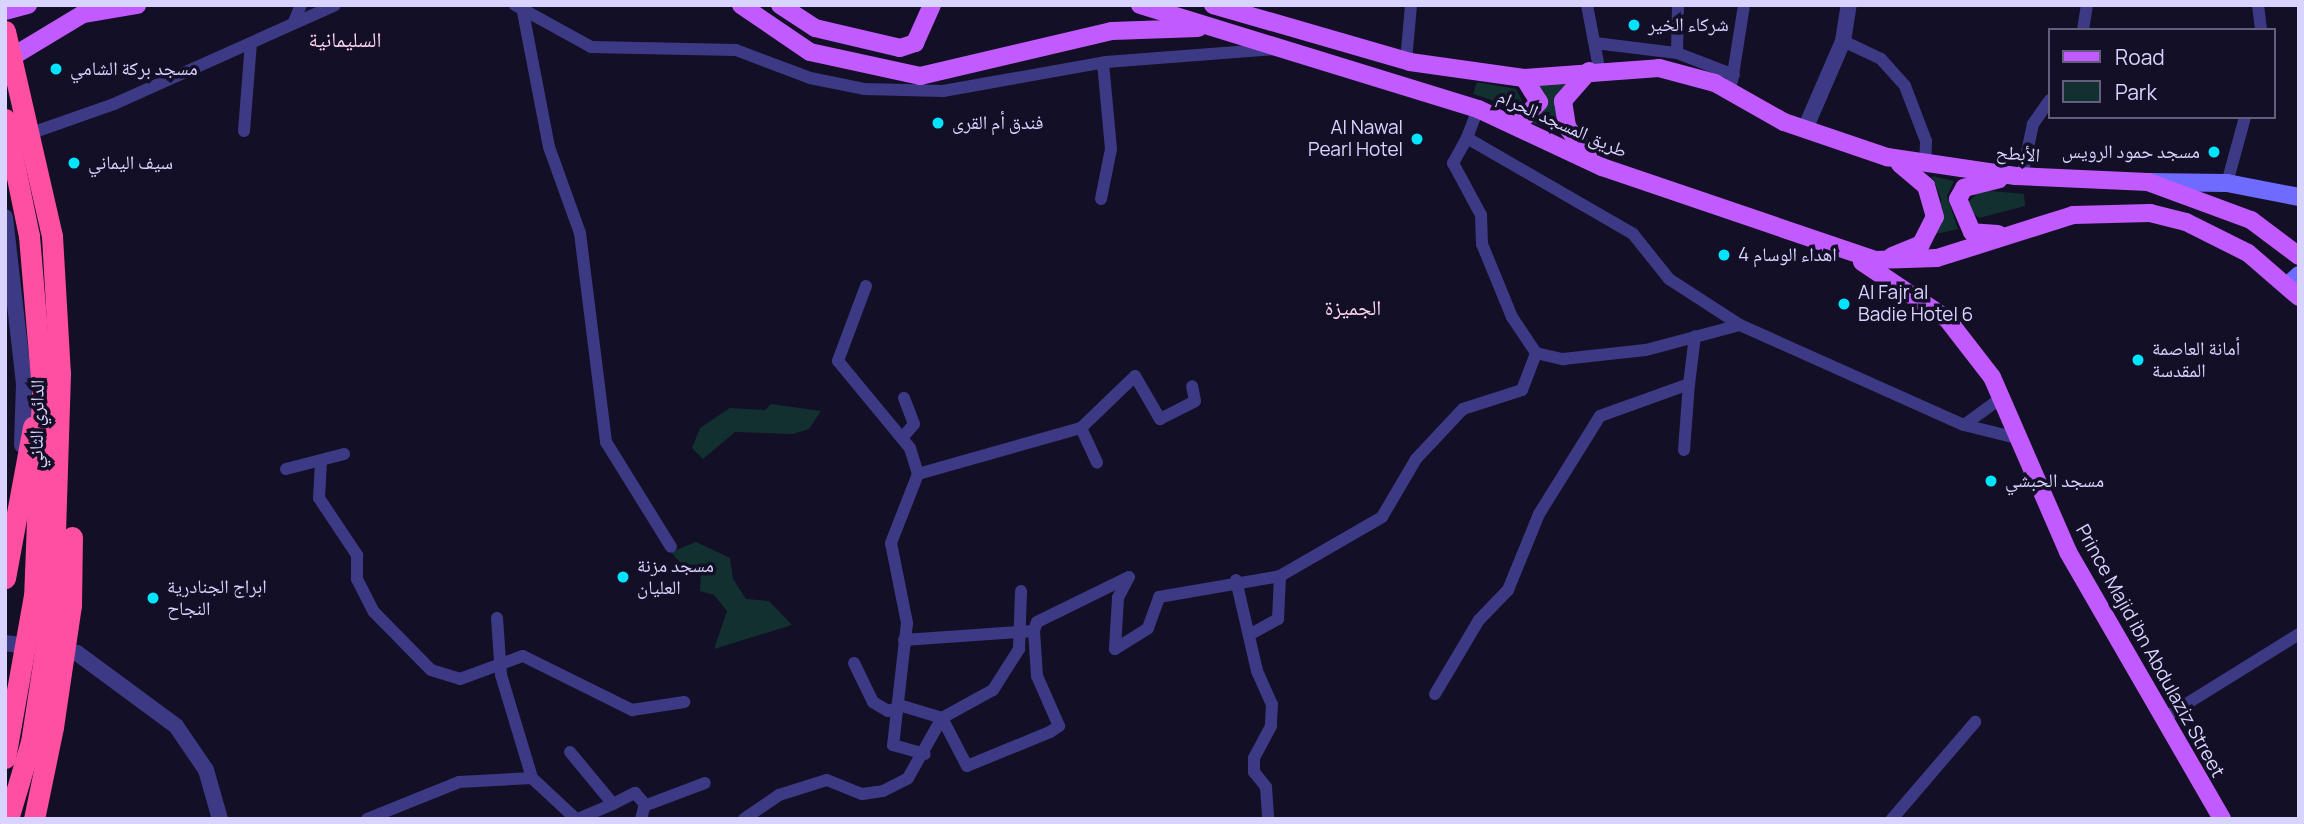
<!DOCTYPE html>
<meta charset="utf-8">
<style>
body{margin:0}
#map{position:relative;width:2304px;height:824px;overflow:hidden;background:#130f26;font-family:Manrope,"Noto Naskh Arabic",sans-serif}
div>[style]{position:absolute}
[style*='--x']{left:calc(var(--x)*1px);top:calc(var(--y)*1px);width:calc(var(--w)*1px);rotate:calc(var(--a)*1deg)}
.green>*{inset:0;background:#12302f}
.minor>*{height:12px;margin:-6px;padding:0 6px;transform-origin:6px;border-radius:6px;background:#3d3a85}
.tertiary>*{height:16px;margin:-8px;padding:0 8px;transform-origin:8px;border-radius:8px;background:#3d3a85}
.secondary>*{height:18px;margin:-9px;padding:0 9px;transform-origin:9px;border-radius:9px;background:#6f6bff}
.primary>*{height:18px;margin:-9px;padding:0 9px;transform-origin:9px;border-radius:9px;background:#c25bff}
.motorway>*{height:21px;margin:-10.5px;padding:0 10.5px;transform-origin:10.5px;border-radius:10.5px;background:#ff4fa3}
.motorway-bridge>*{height:21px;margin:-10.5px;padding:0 10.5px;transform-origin:10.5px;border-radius:10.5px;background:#ff4fa3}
.dots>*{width:19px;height:19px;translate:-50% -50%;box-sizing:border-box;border:4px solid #130f26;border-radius:50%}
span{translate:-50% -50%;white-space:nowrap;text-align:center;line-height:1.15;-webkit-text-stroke:7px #130f26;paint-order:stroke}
.poi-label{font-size:19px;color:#d9d4ff}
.left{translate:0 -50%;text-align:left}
.right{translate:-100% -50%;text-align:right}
.street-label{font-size:19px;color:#d9d4ff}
.neighbourhood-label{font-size:21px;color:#ffd6f0}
.frame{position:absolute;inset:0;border:7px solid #d9d4ff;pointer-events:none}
.legend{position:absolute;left:2048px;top:28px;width:228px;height:91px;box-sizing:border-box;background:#130f26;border:2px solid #625e7d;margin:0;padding:9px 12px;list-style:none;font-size:21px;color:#d9d4ff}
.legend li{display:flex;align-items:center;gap:14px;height:35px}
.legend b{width:35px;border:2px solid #625e7d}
</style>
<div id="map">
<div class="green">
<i style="clip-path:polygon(1477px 82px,1516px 89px,1522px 101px,1510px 106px,1473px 94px)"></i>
<i style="clip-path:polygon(1537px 84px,1567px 84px,1560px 94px,1562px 131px,1532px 123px,1544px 104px)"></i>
<i style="clip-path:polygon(1932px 176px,1954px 181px,1947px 196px,1958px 229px,1936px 234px,1941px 199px)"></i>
<i style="clip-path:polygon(1981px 190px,2024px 194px,2025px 206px,1979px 218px,1965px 205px)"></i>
<i style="clip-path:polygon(771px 404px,821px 411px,809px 429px,793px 434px,735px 432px,703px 459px,692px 448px,700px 428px,730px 408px,765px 410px)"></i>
<i style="clip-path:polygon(696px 542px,730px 558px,733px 579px,746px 599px,769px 601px,792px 625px,714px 649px,727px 611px,714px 595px,700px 591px,701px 572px,686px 570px,671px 552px)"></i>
</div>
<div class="minor">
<i style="--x:515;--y:5;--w:87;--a:28.9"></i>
<i style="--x:591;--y:47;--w:145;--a:1.2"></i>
<i style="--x:736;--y:50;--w:79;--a:20.7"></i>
<i style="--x:810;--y:78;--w:55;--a:11.5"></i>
<i style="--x:864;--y:89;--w:79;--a:1.5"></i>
<i style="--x:943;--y:91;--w:166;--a:-10.1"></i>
<i style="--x:1106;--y:62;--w:169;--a:-4.4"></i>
<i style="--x:1587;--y:5;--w:64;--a:79.2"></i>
<i style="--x:2258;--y:5;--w:25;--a:83"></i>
<i style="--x:523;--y:12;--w:137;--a:79.1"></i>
<i style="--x:549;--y:147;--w:91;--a:70.2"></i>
<i style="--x:580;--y:233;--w:211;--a:82.9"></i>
<i style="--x:606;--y:442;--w:123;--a:58.2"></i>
<i style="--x:294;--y:22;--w:18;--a:-68"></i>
<i style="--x:2083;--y:30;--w:25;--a:-81"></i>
<i style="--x:1843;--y:41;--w:42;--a:25.3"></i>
<i style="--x:1881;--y:59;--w:36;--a:48"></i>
<i style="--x:1905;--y:86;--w:59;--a:69.1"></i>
<i style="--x:1926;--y:141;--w:23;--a:92"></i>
<i style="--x:1595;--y:43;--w:83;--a:7"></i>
<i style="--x:1677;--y:53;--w:61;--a:21.1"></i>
<i style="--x:1677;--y:53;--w:48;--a:-88.8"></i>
<i style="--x:1406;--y:61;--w:56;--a:-84.9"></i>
<i style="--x:1732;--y:81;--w:77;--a:-81"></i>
<i style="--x:1478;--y:109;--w:31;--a:111"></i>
<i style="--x:1467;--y:138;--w:192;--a:30"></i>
<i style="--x:1633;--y:234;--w:58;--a:51.3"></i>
<i style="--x:1669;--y:279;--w:85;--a:32.9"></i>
<i style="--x:1740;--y:325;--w:245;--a:24.1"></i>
<i style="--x:1964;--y:425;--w:55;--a:13.8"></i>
<i style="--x:244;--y:131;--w:88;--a:-85.5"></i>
<i style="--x:26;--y:135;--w:93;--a:-19.4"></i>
<i style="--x:114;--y:104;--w:242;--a:-24.1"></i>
<i style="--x:1467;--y:138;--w:29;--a:119"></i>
<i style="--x:1453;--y:163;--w:59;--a:61.7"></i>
<i style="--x:1481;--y:215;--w:29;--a:88"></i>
<i style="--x:1482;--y:244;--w:79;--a:67.7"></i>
<i style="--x:1512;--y:317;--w:43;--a:56.3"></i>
<i style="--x:1536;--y:353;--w:28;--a:13"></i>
<i style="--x:1563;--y:359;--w:83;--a:-6.2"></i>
<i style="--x:1646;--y:350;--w:97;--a:-14.9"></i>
<i style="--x:2022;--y:176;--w:53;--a:-78.1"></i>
<i style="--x:2033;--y:124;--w:29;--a:-55"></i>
<i style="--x:2227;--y:183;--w:68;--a:-74.7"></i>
<i style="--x:1101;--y:199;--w:51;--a:-78.7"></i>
<i style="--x:1111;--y:149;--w:86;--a:-95.3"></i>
<i style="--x:866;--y:286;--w:80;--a:110.5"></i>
<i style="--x:838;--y:361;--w:113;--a:50.4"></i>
<i style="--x:910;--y:448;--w:27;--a:73"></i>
<i style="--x:918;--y:474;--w:74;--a:111.4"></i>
<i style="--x:891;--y:543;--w:82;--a:78.7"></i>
<i style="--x:907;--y:623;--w:123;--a:96.5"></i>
<i style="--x:893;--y:745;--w:33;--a:16"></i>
<i style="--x:1964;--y:425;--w:46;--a:-36.1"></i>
<i style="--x:1081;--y:428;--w:38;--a:65"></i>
<i style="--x:902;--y:438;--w:18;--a:-49"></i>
<i style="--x:914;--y:424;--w:28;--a:-111"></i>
<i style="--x:1684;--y:450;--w:66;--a:-85.7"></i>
<i style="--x:321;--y:461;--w:37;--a:93"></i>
<i style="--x:319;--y:498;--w:69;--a:56.3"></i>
<i style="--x:357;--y:555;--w:24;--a:90"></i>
<i style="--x:357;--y:579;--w:37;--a:63"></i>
<i style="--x:374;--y:612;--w:81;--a:45.5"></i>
<i style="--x:431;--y:670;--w:30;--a:17"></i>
<i style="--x:460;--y:679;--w:67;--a:-20.1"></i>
<i style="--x:523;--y:656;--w:122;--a:26.4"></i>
<i style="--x:632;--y:710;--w:53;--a:-8.7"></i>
<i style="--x:286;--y:469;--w:60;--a:-14.5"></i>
<i style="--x:918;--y:474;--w:169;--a:-15.8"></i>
<i style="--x:1081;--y:428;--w:75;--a:-43.9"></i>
<i style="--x:1135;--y:376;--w:50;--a:59.8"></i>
<i style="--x:1160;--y:419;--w:39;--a:-27"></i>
<i style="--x:1195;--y:401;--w:15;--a:-101"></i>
<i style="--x:1129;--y:577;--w:24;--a:118"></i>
<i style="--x:1118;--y:598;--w:51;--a:93.4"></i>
<i style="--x:1115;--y:649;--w:39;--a:-32"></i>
<i style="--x:1148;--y:628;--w:33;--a:-70"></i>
<i style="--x:1159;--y:597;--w:123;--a:-9.8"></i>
<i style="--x:1280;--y:576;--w:118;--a:-30"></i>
<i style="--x:1382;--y:517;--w:67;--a:-59.6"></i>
<i style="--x:1416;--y:459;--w:69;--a:-46.8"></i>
<i style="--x:1463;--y:409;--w:62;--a:-17.9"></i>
<i style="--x:1522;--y:390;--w:40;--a:-69"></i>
<i style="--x:1236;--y:580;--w:93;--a:77"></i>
<i style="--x:1257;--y:671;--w:36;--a:66"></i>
<i style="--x:1272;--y:704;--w:22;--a:93"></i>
<i style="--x:1271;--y:726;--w:36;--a:118"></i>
<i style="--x:1254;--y:758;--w:14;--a:90"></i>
<i style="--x:1254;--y:772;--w:19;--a:51"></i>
<i style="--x:1266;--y:787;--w:32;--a:86"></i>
<i style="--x:497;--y:618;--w:57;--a:86"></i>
<i style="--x:501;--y:675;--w:108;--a:73.2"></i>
<i style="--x:532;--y:778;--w:60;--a:43"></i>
<i style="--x:1249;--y:635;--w:33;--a:-29"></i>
<i style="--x:1278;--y:619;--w:43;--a:-87.3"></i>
<i style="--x:904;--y:640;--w:130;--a:-4"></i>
<i style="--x:1034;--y:631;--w:9;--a:-72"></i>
<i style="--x:1037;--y:622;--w:102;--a:-26.1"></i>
<i style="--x:854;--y:663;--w:43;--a:64"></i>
<i style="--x:873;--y:702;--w:17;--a:31"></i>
<i style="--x:888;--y:711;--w:10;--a:-17"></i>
<i style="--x:1435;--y:694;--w:86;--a:-59.3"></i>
<i style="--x:1479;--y:620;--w:42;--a:-46"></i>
<i style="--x:1508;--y:590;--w:82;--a:-67.8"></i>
<i style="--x:1539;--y:514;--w:115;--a:-58.1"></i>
<i style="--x:1600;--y:416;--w:95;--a:-19.8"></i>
<i style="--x:1689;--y:384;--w:48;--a:-82.9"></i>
<i style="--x:899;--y:705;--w:45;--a:16.8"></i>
<i style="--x:942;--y:718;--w:58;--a:-28.8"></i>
<i style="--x:993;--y:690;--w:49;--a:-57.6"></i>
<i style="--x:1019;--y:649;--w:58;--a:-88"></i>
<i style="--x:2162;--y:719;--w:161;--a:-31.8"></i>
<i style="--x:570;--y:752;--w:67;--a:50.4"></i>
<i style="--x:613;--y:804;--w:39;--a:157"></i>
<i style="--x:613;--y:804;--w:25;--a:-27"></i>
<i style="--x:635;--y:793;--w:15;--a:48"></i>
<i style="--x:645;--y:804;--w:16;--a:105"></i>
<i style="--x:644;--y:806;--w:65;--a:-20.7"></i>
<i style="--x:367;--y:819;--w:99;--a:-21.9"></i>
<i style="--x:459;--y:782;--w:73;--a:-3.1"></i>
<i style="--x:744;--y:819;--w:42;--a:-34.4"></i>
<i style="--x:779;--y:795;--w:50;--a:-17.4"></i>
<i style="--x:827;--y:780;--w:38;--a:22"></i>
<i style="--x:862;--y:794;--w:21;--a:-8"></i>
<i style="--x:883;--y:791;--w:28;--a:-27"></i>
<i style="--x:908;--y:778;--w:69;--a:-60.5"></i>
<i style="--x:942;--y:718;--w:54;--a:62.5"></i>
<i style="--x:967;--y:766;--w:90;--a:-22.3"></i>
<i style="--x:1050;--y:732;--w:11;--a:-34"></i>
<i style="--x:1059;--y:726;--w:55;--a:-113.7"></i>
<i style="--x:1037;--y:676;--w:45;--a:-93.8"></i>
<i style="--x:1892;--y:819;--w:128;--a:-49.4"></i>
</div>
<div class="tertiary">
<i style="--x:1805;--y:129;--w:96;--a:-66.6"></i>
<i style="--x:1843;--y:41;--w:36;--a:-81"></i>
<i style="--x:5;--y:217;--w:168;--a:83.5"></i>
<i style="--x:24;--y:384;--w:61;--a:91.9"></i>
<i style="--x:5;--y:643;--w:73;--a:7.9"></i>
<i style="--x:77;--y:653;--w:123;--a:36.4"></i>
<i style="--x:176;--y:726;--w:53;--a:55.7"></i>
<i style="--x:206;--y:770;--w:51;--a:74.1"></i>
</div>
<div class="secondary">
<i style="--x:2148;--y:182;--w:79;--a:0.7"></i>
<i style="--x:2227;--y:183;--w:73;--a:11"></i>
<i style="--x:2288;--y:285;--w:15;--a:-42"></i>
</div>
<div class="primary">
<i style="--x:741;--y:5;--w:83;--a:34.3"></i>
<i style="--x:810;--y:52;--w:113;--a:12.3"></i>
<i style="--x:920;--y:76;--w:197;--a:-13.2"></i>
<i style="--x:1112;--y:31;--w:86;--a:-2"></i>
<i style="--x:780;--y:5;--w:42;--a:33.3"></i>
<i style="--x:815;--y:28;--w:87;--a:13.2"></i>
<i style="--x:900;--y:48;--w:16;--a:-18"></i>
<i style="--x:915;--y:43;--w:42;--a:-65.9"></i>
<i style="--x:1140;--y:5;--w:354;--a:17.1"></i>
<i style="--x:1478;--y:109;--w:137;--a:25.1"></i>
<i style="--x:1602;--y:167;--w:288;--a:18.8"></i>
<i style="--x:1875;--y:260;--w:62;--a:-1.8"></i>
<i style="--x:1937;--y:258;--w:143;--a:-17.5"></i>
<i style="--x:2073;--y:215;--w:77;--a:-1.5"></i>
<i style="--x:2150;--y:213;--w:37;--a:14"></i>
<i style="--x:2186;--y:222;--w:69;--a:26.6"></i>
<i style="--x:2248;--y:253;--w:67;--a:40.8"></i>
<i style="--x:1213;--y:5;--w:205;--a:16.1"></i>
<i style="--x:1410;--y:62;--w:115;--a:8"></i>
<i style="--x:1524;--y:78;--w:135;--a:-4.2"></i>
<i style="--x:1659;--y:68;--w:58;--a:15"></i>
<i style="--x:1715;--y:83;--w:79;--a:29.5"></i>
<i style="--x:1784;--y:122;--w:109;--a:18.8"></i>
<i style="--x:1887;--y:157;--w:130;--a:8.4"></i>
<i style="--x:2016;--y:176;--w:132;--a:2.6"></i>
<i style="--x:2148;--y:182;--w:110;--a:20.3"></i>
<i style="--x:2251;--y:220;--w:60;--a:36.9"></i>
<i style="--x:5;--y:11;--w:24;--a:-15"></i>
<i style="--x:5;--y:61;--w:91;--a:-31.1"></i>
<i style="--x:83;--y:14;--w:55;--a:-9.5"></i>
<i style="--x:1589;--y:71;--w:40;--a:131"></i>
<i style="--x:1563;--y:101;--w:26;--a:81"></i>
<i style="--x:1567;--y:127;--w:38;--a:53"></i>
<i style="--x:1517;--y:125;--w:32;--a:-46"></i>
<i style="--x:1539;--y:102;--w:28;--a:-122"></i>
<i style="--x:1998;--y:234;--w:26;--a:-176"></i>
<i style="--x:1972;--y:232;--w:36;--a:-113"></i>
<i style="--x:1958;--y:199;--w:13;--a:-61"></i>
<i style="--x:1964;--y:188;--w:36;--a:-14"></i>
<i style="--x:1892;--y:256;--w:31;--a:-22"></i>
<i style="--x:1921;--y:244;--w:30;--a:-63"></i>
<i style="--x:1935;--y:217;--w:32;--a:-106"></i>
<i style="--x:1926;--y:186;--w:34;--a:-140"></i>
<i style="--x:1862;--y:262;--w:102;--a:33.8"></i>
<i style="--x:1947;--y:319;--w:73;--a:52.2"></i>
<i style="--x:1992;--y:377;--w:191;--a:66.5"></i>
<i style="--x:2068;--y:552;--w:308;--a:60"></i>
</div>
<div class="motorway">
<i style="--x:29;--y:236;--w:156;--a:85.2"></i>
<i style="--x:42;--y:391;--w:205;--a:92.2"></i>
<i style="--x:52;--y:236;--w:137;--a:86.7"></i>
<i style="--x:60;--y:373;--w:227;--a:91.8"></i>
<i style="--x:5;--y:578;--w:154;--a:-79.5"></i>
<i style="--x:71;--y:605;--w:68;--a:-89.2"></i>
<i style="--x:34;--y:819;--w:94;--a:-78.3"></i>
</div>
<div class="motorway-bridge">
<i style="--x:5;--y:31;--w:210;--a:77.1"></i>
<i style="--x:5;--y:119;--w:119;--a:78.4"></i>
<i style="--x:53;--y:727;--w:123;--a:-81.6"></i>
<i style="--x:5;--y:758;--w:165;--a:-79.9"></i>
<i style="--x:8;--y:819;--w:80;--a:-73.4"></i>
<i style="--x:31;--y:742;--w:144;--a:-81.2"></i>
</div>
<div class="dots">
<i style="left:1634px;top:25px;background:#00e5ff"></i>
<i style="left:56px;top:69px;background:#00e5ff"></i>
<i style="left:938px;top:123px;background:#00e5ff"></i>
<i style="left:1417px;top:139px;background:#00e5ff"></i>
<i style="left:2214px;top:152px;background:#00e5ff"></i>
<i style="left:74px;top:163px;background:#00e5ff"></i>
<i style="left:1724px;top:255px;background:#00e5ff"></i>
<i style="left:1844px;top:304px;background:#00e5ff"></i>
<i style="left:2138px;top:360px;background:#00e5ff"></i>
<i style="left:1991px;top:481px;background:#00e5ff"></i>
<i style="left:623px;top:577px;background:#00e5ff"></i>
<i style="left:153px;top:598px;background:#00e5ff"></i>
</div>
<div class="poi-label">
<span class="left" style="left:1648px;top:25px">شركاء الخير</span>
<span class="left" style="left:70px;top:69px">مسجد بركة الشامي</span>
<span class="left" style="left:952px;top:123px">فندق أم القرى</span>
<span class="right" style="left:1403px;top:139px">Al Nawal<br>Pearl Hotel</span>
<span class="right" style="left:2200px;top:152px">مسجد حمود الرويس</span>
<span class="left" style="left:88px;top:163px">سيف اليماني</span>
<span class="left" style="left:1738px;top:255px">اهداء الوسام 4</span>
<span class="left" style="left:1858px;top:304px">Al Fajr al<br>Badie Hotel 6</span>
<span class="left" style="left:2152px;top:360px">أمانة العاصمة<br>المقدسة</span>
<span class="left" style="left:2005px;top:481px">مسجد الحبشي</span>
<span class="left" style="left:637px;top:577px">مسجد مزنة<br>العليان</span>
<span class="left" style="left:167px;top:598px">ابراج الجنادرية<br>النجاح</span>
</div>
<div class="street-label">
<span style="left:1562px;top:124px;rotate:24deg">طريق المسجد الحرام</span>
<span style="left:2018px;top:154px;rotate:5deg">الأبطح</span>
<span style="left:37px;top:424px;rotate:-89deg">الدائري الثاني</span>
<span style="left:2150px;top:651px;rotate:61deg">Prince Majid ibn Abdulaziz Street</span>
</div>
<div class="neighbourhood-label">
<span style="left:345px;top:39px">السليمانية</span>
<span style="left:1353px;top:307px">الجميزة</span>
</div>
<div class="frame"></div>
<ul class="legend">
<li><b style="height:9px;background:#c25bff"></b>Road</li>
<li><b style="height:19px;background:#12302f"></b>Park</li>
</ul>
</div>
